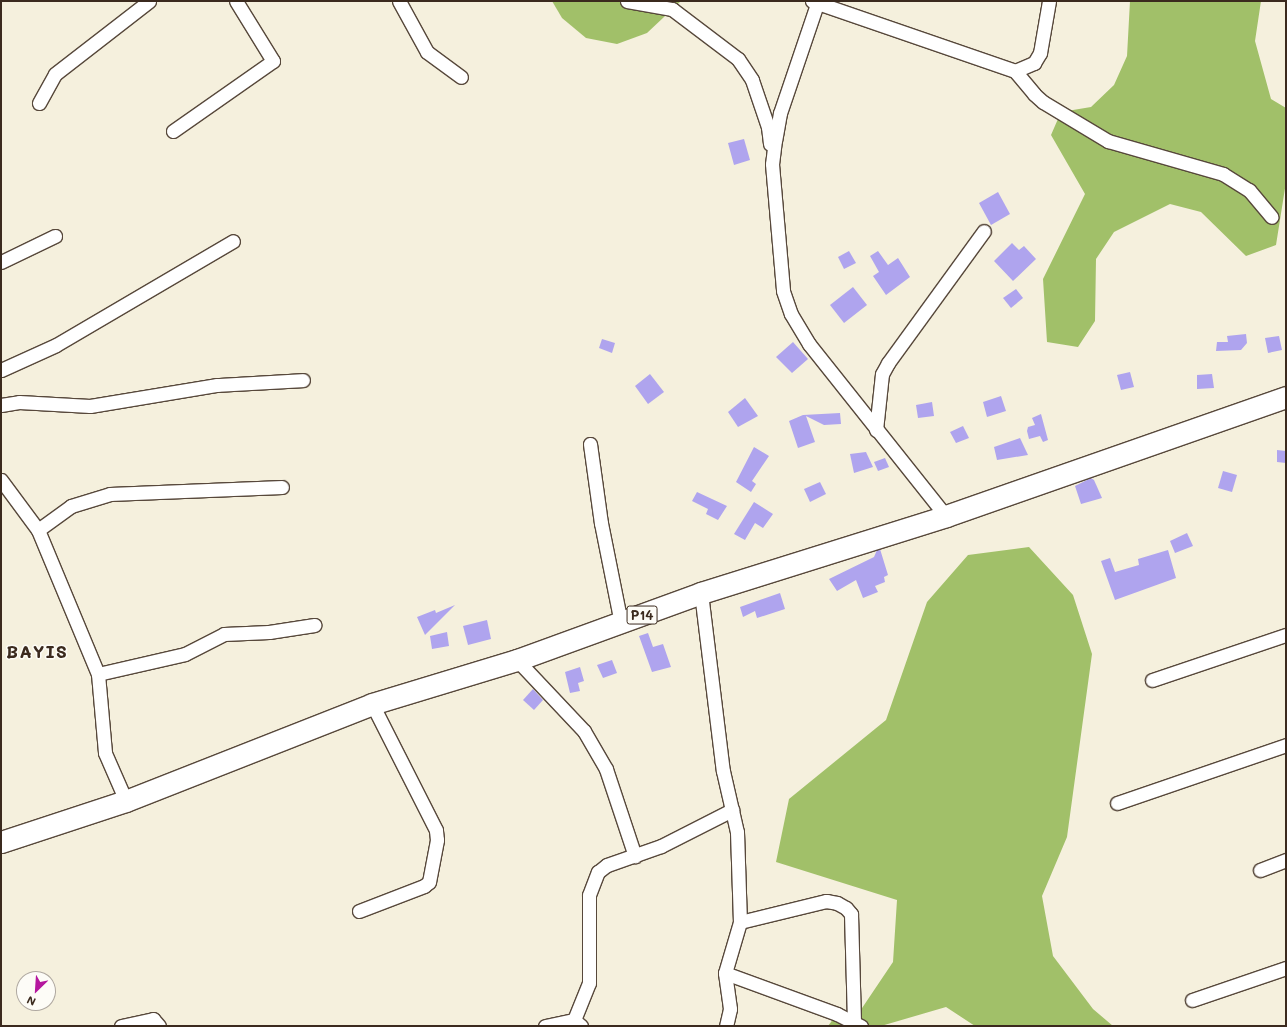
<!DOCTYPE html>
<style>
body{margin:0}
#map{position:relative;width:1287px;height:1027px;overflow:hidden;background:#f5f0dd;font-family:Mali,sans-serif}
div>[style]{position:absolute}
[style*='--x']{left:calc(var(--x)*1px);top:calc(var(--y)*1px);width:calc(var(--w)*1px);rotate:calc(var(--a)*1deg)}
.green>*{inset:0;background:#a1c069}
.building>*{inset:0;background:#afa4ee}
.roads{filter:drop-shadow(1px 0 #57483b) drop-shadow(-1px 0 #57483b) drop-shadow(0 1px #57483b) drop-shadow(0 -1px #57483b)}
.street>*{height:13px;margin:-6.5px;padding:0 6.5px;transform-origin:6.5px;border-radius:6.5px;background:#fff}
.primary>*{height:21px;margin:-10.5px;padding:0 10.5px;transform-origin:10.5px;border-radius:10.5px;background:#fff}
span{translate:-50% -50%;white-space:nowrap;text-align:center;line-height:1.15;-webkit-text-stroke:3px #fdfcf7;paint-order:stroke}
.shield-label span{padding:1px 3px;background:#fdfcf7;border:1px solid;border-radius:3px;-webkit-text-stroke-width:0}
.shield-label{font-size:13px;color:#3b2a1e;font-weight:700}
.district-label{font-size:18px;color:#3b2a1e;font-weight:700;letter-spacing:1px}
.frame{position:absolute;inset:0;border:2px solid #3b2a1e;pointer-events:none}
.north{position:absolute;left:16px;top:971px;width:40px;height:40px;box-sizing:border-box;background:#fdfcf7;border:1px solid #afa8a0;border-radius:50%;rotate:205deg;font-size:11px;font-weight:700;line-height:16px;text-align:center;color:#3b2a1e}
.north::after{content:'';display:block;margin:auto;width:14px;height:18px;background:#b5179e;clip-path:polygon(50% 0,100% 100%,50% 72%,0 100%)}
</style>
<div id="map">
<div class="green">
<i style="clip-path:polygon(552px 1px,681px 1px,647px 33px,617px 44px,586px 38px,562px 18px)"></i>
<i style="clip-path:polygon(1130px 1px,1261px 1px,1255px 41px,1271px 99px,1286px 108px,1286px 182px,1276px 245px,1246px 256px,1201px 212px,1170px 204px,1114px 232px,1096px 259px,1095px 321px,1078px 347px,1047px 342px,1043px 279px,1085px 194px,1051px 135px,1061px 112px,1091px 107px,1114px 85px,1127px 56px)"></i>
<i style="clip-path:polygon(1029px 547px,1073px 595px,1092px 654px,1067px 837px,1042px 896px,1053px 956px,1093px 1009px,1113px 1026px,975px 1026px,946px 1007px,881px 1026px,828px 1026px,837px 1014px,854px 1020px,893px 962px,897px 900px,776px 862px,789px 799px,886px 720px,927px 602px,968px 555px)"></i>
</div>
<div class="building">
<i style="clip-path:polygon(744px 139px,750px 160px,734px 165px,728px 143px)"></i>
<i style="clip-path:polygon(998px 192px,1010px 214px,991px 225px,979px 203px)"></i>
<i style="clip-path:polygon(1012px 243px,1019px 250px,1024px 246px,1036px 259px,1013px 281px,994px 261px)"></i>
<i style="clip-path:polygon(849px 251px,856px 263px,844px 269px,838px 257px)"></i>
<i style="clip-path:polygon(878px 251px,888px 265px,898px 258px,910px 277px,886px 295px,873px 276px,879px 272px,870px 256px)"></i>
<i style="clip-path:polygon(853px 287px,867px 305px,844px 323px,830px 305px)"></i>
<i style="clip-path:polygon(1016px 289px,1023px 298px,1011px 308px,1003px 298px)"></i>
<i style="clip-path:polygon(1246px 334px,1247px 343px,1241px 350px,1216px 351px,1217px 342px,1228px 342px,1227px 336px)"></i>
<i style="clip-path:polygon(1279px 336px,1282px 350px,1268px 353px,1265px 338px)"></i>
<i style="clip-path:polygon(602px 339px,615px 343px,612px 353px,599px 348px)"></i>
<i style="clip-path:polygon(793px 342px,808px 359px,792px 373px,776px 357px)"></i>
<i style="clip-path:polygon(1130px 372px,1134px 387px,1121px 390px,1117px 375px)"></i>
<i style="clip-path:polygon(650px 374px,664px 392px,648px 404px,635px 386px)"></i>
<i style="clip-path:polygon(1212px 374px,1214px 388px,1197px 389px,1197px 375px)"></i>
<i style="clip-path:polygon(1001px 396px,1006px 411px,987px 417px,983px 402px)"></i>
<i style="clip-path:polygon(745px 398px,758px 416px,738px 427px,728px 412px)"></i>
<i style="clip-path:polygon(932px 402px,934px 416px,918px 418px,916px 405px)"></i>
<i style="clip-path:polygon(840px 413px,841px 424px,824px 425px,806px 416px,815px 442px,798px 448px,789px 421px,803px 415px)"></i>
<i style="clip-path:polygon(1041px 414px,1048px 440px,1043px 442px,1040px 436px,1029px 439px,1027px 431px,1028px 427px,1035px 425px,1032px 418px)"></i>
<i style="clip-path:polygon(963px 426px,969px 438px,956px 443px,950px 432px)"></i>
<i style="clip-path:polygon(1020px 438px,1028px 455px,997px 460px,994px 447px)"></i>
<i style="clip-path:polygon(754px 447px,769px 456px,752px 481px,756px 484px,751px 492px,736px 482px)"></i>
<i style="clip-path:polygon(1277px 450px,1286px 451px,1286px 463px,1277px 462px)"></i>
<i style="clip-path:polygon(866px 452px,873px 467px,854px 473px,850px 454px)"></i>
<i style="clip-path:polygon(885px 458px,889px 467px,878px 471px,874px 462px)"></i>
<i style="clip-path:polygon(1223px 471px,1237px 475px,1232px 492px,1218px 488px)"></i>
<i style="clip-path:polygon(1091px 478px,1094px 480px,1102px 498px,1081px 504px,1075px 486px)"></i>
<i style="clip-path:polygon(820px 482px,826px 494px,810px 502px,804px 489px)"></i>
<i style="clip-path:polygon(697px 492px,727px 506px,718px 520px,706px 514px,708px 509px,692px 501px)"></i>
<i style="clip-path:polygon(754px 502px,773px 514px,763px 528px,755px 523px,745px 540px,734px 534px)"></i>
<i style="clip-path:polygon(1187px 533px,1193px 546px,1175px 553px,1170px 541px)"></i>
<i style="clip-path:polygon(880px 549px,888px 575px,884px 577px,885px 582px,875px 586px,878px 592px,863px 598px,856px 580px,837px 591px,829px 579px,874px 557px,877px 550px)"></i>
<i style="clip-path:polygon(1168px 550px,1176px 578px,1115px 600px,1101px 561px,1110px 558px,1115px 572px,1139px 565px,1138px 559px)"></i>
<i style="clip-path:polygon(780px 593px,785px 609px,757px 618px,755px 611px,743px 617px,740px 607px)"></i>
<i style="clip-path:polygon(455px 605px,425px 635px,417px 617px,435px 610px,436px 613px)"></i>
<i style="clip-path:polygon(487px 620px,491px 639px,468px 645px,463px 626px)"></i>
<i style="clip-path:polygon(447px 632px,449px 646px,432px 649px,430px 636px)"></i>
<i style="clip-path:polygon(648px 633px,653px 647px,663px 644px,671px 667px,652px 672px,639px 636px)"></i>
<i style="clip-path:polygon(612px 660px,617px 673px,603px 678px,597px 665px)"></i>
<i style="clip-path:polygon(580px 667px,584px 681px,578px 683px,580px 691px,570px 693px,565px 672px)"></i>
<i style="clip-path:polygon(533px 689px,543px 700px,534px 710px,523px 700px)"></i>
</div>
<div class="roads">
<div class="street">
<i style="--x:399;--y:1;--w:58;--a:61.2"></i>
<i style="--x:427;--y:52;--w:42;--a:36.3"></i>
<i style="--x:627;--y:1;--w:46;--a:10.1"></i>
<i style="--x:672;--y:9;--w:83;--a:37.1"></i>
<i style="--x:738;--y:59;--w:25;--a:56"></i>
<i style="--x:752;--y:80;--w:50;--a:71.2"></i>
<i style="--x:768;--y:127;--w:17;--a:83"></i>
<i style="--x:812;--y:1;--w:215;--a:19"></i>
<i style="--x:1015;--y:71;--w:21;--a:-23"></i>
<i style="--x:1034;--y:63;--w:12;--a:-59"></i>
<i style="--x:1040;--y:53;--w:53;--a:-80.2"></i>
<i style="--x:818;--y:1;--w:118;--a:108.7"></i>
<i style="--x:780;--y:113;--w:27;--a:100"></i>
<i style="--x:775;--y:140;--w:24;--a:97"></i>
<i style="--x:772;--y:164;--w:127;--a:85"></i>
<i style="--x:783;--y:291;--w:24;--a:71"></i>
<i style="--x:791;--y:314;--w:35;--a:59"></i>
<i style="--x:809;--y:344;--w:220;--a:51.5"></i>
<i style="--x:1015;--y:71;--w:30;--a:50"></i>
<i style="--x:1034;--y:94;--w:12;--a:42"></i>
<i style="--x:1043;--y:102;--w:76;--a:31"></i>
<i style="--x:1108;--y:141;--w:120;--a:16"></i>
<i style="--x:1223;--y:174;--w:31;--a:32"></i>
<i style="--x:1249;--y:190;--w:35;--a:50"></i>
<i style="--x:39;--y:103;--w:33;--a:-61"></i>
<i style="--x:55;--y:74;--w:119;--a:-37.8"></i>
<i style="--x:173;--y:131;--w:122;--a:-35"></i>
<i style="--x:273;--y:61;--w:70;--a:-121.7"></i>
<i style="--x:1;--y:262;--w:60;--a:-25.7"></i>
<i style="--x:1;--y:370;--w:60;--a:-24.4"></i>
<i style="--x:56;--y:345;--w:205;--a:-30.4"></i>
<i style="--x:1;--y:405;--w:18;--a:-9"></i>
<i style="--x:19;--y:402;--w:71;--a:3.2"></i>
<i style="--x:90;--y:406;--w:129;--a:-9.4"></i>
<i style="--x:217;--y:385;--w:86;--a:-3.3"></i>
<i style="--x:876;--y:430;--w:56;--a:-83.9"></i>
<i style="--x:882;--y:374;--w:13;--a:-61"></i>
<i style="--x:888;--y:363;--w:163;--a:-54"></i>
<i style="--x:590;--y:444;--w:80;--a:82.1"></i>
<i style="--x:601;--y:523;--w:102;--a:78.7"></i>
<i style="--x:1;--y:480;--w:62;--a:53.5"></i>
<i style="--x:38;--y:530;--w:156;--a:67.4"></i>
<i style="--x:98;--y:674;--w:79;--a:84.9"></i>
<i style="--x:105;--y:753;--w:52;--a:66.4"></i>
<i style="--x:38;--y:530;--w:41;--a:-36"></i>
<i style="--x:71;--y:506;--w:41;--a:-17.1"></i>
<i style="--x:110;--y:494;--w:172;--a:-2.3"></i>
<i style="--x:701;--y:593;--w:179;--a:83"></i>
<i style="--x:723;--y:771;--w:63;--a:77.1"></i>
<i style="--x:737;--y:832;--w:90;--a:88.1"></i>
<i style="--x:740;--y:922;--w:53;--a:106.4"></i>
<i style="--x:725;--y:973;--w:36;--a:82"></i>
<i style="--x:730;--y:1009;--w:17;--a:103"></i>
<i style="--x:517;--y:660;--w:98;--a:46.7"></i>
<i style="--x:584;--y:731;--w:44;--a:59.9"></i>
<i style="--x:606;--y:769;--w:92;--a:71.6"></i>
<i style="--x:98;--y:674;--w:89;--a:-12.9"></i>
<i style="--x:185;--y:654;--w:44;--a:-27.1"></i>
<i style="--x:224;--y:634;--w:45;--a:-2.5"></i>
<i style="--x:269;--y:632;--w:46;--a:-8.8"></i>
<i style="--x:1152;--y:680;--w:141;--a:-18.6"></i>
<i style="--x:1117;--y:803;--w:179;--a:-18.9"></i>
<i style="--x:1260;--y:870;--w:28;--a:-21"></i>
<i style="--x:359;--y:911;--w:70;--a:-21"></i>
<i style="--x:424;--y:886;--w:6;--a:-39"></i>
<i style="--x:429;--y:882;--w:43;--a:-79.2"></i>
<i style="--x:437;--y:840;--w:10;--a:-96"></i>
<i style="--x:436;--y:830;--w:141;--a:-116.9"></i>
<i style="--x:740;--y:922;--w:89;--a:-13.7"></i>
<i style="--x:826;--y:901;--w:11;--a:10"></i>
<i style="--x:837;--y:903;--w:10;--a:29"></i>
<i style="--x:846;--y:908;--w:8;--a:50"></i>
<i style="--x:851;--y:914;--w:106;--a:88.4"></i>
<i style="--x:725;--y:973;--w:119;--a:20.1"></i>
<i style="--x:837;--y:1014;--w:27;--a:27"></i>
<i style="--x:1192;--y:1000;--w:99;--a:-18.8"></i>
<i style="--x:121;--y:1026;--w:33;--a:-12"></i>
<i style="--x:153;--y:1019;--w:9;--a:49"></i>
<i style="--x:545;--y:1026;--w:30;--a:-12"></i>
<i style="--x:581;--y:1026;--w:9;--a:-139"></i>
<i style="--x:574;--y:1020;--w:40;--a:-68"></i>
<i style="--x:589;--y:983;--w:88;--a:-90"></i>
<i style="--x:589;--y:895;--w:25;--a:-69"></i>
<i style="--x:598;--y:872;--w:11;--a:-38"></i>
<i style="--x:607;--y:865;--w:57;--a:-19.4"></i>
<i style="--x:661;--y:846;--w:80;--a:-26.9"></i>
</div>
<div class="primary">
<i style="--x:1;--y:842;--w:132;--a:-18.2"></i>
<i style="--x:126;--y:801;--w:264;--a:-21.5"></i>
<i style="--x:372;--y:704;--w:152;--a:-16.9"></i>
<i style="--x:517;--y:660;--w:196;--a:-20"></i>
<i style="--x:701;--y:593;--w:257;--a:-17.4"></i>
<i style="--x:946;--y:516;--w:360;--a:-19.3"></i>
</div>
</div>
<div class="shield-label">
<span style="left:642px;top:615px">P14</span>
</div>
<div class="district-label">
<span style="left:37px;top:651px">BAYIS</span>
</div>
<div class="frame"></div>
<div class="north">N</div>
</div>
